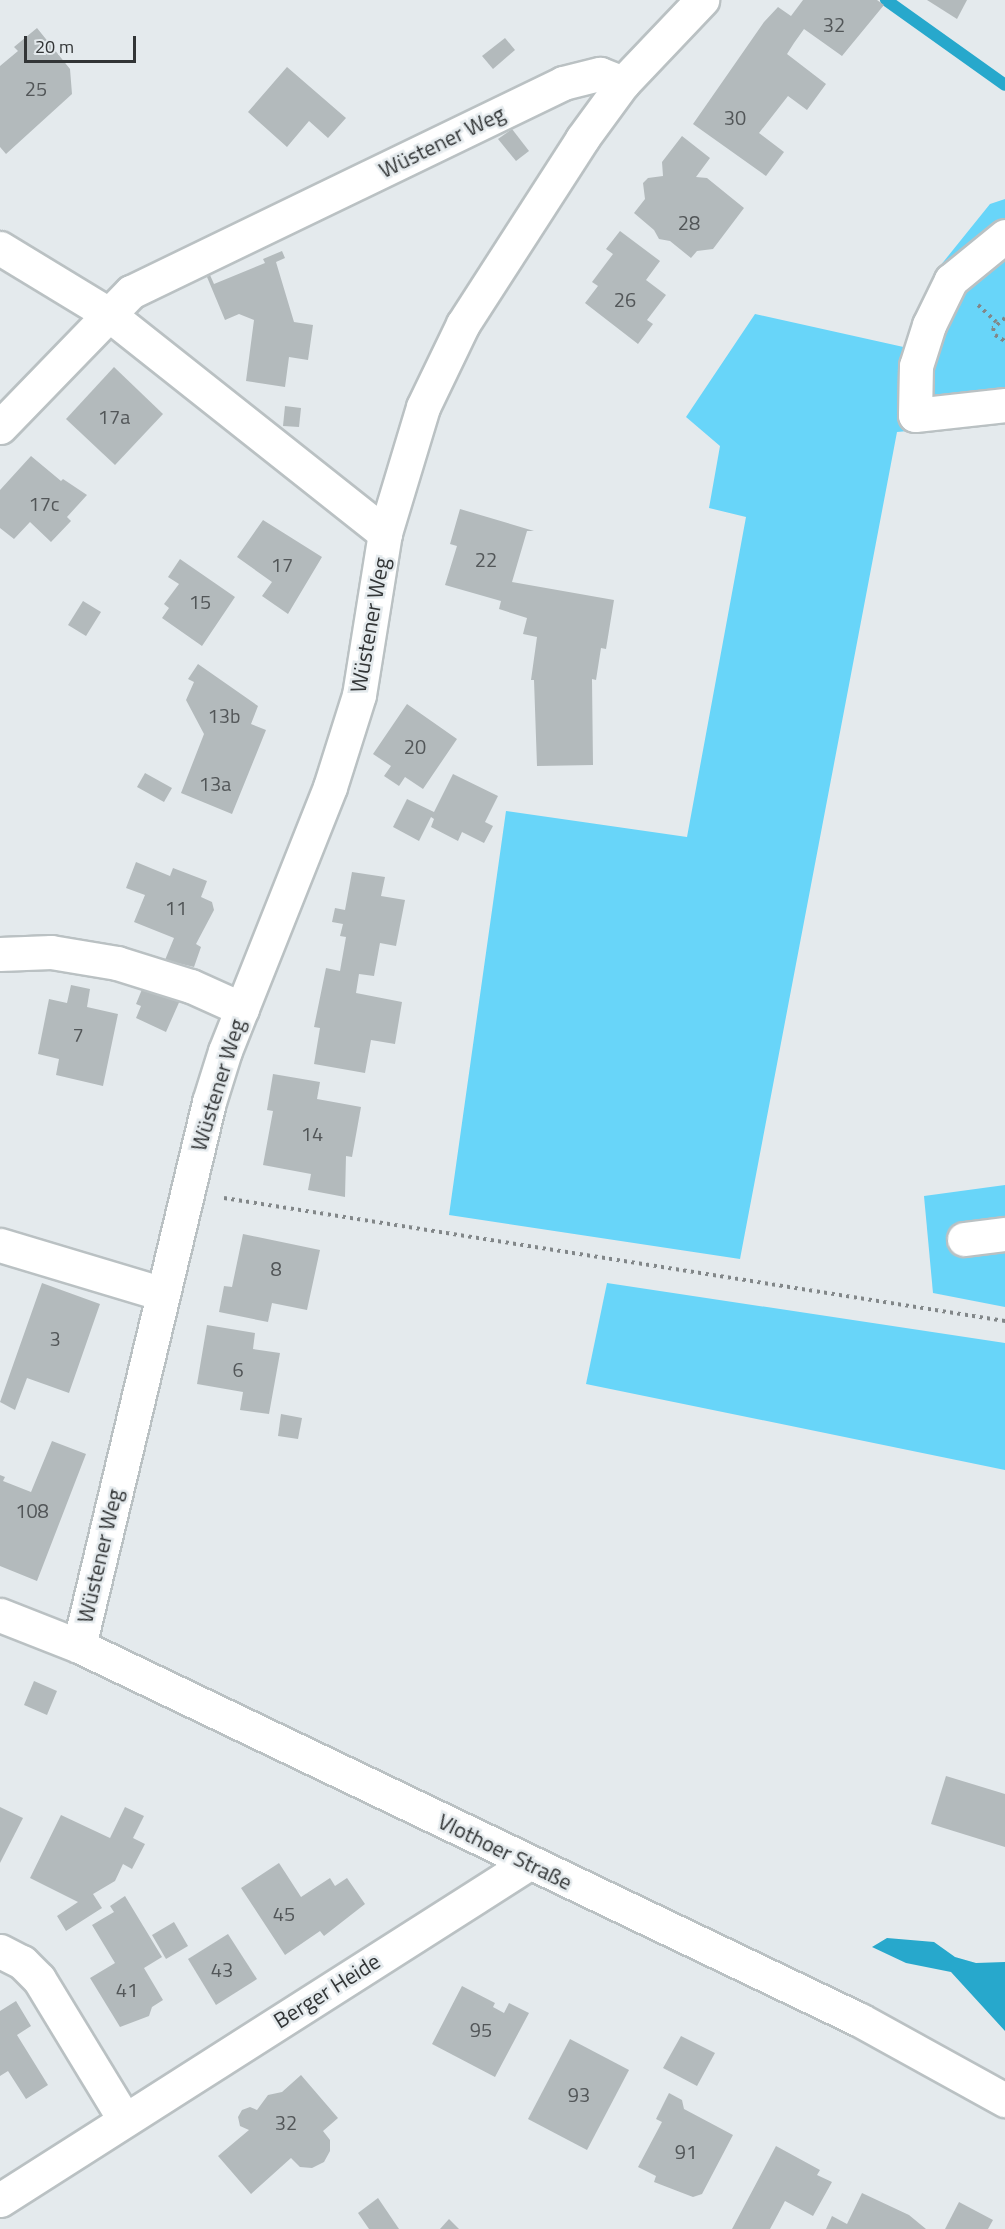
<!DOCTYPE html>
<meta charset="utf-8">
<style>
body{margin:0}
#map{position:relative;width:1005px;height:2229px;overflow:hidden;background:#e4eaed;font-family:"Titillium Web",sans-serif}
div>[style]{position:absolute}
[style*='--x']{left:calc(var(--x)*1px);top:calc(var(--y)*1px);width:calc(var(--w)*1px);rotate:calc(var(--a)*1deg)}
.green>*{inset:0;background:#68d5f9}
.water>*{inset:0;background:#27a8cc}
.stream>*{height:12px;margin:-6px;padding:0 6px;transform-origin:6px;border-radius:6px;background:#27a8cc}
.building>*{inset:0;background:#b3babc}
.path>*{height:4px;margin-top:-2px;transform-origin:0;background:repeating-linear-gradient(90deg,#828789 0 3px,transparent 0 7.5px)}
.roads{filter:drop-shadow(2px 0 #bac1c3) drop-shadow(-2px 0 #bac1c3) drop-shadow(0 2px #bac1c3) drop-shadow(0 -2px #bac1c3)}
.minor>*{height:33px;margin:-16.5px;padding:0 16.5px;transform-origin:16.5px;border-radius:16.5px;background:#fff}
span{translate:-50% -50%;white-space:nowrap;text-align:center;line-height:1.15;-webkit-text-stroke:5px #e4eaed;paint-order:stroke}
.number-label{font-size:20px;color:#525658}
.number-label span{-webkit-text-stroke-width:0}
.street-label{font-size:22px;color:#323536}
.scale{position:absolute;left:24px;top:36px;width:112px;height:27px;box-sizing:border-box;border:3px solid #323536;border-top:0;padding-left:8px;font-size:18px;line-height:21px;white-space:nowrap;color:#323536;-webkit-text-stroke:4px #e4eaed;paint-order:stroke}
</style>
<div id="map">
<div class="green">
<i style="clip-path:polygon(1005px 199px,1005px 422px,897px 432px,740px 1259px,449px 1215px,506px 811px,687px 837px,746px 517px,709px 508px,720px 446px,686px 417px,755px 314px,908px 348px,936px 271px,990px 204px)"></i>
<i style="clip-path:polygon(1005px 1185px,1005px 1307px,933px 1293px,924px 1196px)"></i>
<i style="clip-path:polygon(607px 1283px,1005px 1343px,1005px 1470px,586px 1384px)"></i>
</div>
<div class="water">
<i style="clip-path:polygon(887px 1938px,934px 1942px,955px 1957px,976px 1963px,1005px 1962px,1005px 2031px,951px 1972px,906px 1963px,872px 1947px)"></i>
</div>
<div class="stream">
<i style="--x:886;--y:0;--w:146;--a:35.5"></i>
</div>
<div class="building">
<i style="clip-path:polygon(803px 0,877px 0,884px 5px,842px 56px,804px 29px,794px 43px,787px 54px,826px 84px,807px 110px,788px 96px,759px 133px,784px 152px,766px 176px,693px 124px,764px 22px,778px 7px,791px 16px)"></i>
<i style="clip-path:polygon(927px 0,967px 0,957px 19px)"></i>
<i style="clip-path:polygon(37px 28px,70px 69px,72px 94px,6px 154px,0 147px,0 66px,18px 51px,14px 47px)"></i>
<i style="clip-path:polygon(505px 38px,515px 50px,493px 69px,482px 56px)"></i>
<i style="clip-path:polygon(287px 67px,346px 118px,328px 138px,309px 121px,287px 147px,248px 112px)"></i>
<i style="clip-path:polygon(512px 129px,529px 151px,516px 161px,498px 139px)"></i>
<i style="clip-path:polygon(682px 136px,710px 158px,696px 177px,707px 178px,744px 208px,713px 249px,697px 251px,691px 258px,670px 241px,659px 239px,654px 230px,634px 213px,645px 199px,643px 183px,648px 178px,663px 176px,662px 162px)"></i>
<i style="clip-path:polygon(620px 231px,660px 261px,646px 280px,666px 295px,647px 320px,653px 324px,638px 344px,585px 303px,598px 286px,592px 282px,613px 254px,606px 249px)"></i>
<i style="clip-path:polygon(282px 251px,285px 258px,276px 262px,294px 322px,313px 325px,308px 360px,289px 357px,285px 387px,246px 381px,254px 320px,239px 314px,225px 320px,207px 277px,210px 275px,214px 284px,265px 263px,263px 259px)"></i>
<i style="clip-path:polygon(114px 367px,163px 414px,115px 465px,66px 419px)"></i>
<i style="clip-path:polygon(285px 406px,301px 408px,299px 427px,283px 426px)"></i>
<i style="clip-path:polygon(31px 456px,61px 481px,63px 479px,87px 495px,67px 517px,71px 521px,51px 542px,30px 522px,14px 539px,0 528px,0 490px)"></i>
<i style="clip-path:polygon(460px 509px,534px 531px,527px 531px,512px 582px,614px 600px,606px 649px,601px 648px,596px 680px,592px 679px,593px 765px,537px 766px,534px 680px,531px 680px,537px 637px,523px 634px,527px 618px,499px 609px,501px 601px,445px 585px,457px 546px,450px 544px)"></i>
<i style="clip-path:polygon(263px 520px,322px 557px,288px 614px,262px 596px,272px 582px,237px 557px)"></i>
<i style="clip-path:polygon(180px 559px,235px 597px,202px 646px,162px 618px,169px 608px,164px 604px,179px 584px,168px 577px)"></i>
<i style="clip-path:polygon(83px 601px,101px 612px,86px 636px,68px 625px)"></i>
<i style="clip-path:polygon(198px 664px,258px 706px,251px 724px,266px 730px,232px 814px,181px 793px,204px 734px,186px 700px,194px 682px,188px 679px)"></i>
<i style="clip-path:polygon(407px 704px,457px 739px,423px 789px,405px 777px,399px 786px,384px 776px,391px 766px,373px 754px)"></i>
<i style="clip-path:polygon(145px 773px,172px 788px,164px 802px,137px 787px)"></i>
<i style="clip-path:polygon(453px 774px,498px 796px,485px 822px,493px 826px,484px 843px,462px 832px,458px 841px,431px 827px,434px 819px,431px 817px,419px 841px,393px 827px,407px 799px,434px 812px)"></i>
<i style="clip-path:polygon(136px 862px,170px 876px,173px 868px,207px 881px,201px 897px,212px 902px,214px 910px,196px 944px,201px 947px,194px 967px,165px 960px,174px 938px,134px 922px,145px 895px,126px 888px)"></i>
<i style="clip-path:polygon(352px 872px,385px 877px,381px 896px,405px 900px,396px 946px,380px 943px,374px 976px,359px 974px,356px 993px,402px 1002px,395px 1044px,371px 1040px,365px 1073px,314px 1064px,320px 1028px,314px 1027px,326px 968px,340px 971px,346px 937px,340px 936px,343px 924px,332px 922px,335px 908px,345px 910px)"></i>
<i style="clip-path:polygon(145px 982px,181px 998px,166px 1032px,136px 1018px,141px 1006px,136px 1004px)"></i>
<i style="clip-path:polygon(71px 985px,90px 989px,87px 1007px,118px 1014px,103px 1086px,56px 1075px,59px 1059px,38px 1054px,49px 999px,67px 1003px)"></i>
<i style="clip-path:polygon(273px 1074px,320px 1082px,317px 1099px,361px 1107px,352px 1157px,346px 1156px,345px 1197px,308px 1190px,311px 1174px,263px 1165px,273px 1111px,267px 1110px)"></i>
<i style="clip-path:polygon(243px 1234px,320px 1250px,307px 1310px,272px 1303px,268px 1322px,219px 1312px,224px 1286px,232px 1287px)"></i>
<i style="clip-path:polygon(42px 1283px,100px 1304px,69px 1393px,27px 1378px,15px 1410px,0 1402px)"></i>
<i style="clip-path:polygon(207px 1325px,255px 1333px,253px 1349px,280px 1353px,269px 1414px,240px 1410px,243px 1392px,197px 1384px)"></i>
<i style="clip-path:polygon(281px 1414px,302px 1418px,298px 1439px,278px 1436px)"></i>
<i style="clip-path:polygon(52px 1441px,86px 1454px,37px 1581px,0 1566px,0 1475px,5px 1477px,3px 1481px,31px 1492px)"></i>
<i style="clip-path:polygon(34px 1681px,57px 1691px,47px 1715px,24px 1705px)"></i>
<i style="clip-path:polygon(946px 1776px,1005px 1794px,1005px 1847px,931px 1824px)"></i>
<i style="clip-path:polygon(0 1807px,23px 1818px,0 1863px)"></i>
<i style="clip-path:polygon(125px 1807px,144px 1816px,133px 1838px,145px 1844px,132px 1869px,123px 1864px,115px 1881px,93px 1894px,102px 1908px,66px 1931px,57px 1916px,78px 1902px,30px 1878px,61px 1815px,110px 1838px)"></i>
<i style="clip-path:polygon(279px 1863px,301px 1897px,330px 1878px,335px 1886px,347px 1878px,365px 1904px,324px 1936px,320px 1931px,285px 1955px,241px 1888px)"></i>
<i style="clip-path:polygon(125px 1896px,162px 1957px,144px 1968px,163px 2000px,152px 2007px,149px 2016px,120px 2027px,90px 1978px,115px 1963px,92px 1925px,114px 1912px,110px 1906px)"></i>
<i style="clip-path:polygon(174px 1922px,188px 1946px,166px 1959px,152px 1935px)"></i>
<i style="clip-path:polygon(228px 1934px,257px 1979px,216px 2005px,188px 1959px)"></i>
<i style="clip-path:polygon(462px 1986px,495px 2003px,493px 2007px,504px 2013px,509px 2003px,529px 2013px,495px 2077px,432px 2044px)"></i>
<i style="clip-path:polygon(16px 2001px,31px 2026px,17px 2035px,48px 2085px,26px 2099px,8px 2071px,0 2076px,0 2011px)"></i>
<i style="clip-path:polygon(681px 2036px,715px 2053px,697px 2086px,663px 2068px)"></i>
<i style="clip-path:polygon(570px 2039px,629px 2070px,587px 2150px,528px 2119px)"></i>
<i style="clip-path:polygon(301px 2075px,338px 2118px,323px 2131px,330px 2140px,330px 2151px,324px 2162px,312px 2168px,300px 2167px,291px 2158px,251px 2194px,218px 2156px,249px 2130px,240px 2126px,238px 2117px,242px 2110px,250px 2107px,257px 2110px,268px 2095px,282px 2092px)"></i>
<i style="clip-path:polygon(669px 2093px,682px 2100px,684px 2109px,733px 2135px,702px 2194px,693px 2197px,654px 2182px,656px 2176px,638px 2167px,662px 2122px,656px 2119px)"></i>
<i style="clip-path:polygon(776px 2146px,820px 2170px,817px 2175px,832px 2182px,813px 2216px,785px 2201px,770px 2229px,732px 2229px)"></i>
<i style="clip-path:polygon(862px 2193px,909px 2215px,926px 2229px,826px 2229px,832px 2216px,847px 2224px)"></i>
<i style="clip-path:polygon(378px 2198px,399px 2229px,369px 2229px,358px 2213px)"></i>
<i style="clip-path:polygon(959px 2202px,993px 2220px,988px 2229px,945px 2229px)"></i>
<i style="clip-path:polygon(449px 2219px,459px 2229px,440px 2229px)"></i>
</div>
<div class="path">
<i style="--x:978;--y:305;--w:25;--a:43"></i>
<i style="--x:1005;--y:318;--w:16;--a:140"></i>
<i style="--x:993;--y:328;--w:7;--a:74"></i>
<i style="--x:995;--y:335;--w:12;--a:31"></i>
<i style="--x:224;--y:1198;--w:791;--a:8.95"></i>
</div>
<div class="roads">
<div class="minor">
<i style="--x:1005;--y:236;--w:70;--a:140.8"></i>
<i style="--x:951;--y:280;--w:50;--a:116.1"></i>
<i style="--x:929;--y:325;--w:43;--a:107.6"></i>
<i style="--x:916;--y:366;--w:49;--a:91.2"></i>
<i style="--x:915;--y:415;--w:91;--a:-6.3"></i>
<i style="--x:0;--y:248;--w:125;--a:31.3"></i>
<i style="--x:107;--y:313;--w:355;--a:38.4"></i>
<i style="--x:0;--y:427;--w:188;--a:-45.9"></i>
<i style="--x:131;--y:292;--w:480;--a:-25.8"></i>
<i style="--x:563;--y:83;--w:38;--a:-14"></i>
<i style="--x:600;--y:74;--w:25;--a:21"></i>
<i style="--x:0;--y:954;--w:51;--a:-2.2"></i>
<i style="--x:51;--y:952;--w:67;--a:9.5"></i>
<i style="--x:117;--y:963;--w:77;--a:17.3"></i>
<i style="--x:191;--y:986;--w:56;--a:24.3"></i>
<i style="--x:964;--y:1239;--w:41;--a:-7"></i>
<i style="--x:0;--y:1245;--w:170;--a:16.7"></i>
<i style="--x:0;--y:1615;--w:85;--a:21.4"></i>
<i style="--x:79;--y:1646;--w:866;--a:25.59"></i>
<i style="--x:860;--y:2020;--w:166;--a:28.9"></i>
<i style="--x:79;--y:1646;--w:559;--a:-76.56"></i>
<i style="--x:209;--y:1102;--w:53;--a:-72.6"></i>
<i style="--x:225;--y:1051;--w:284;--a:-68.3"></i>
<i style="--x:330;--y:787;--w:96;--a:-72.5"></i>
<i style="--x:359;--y:695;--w:164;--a:-80.9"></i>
<i style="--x:385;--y:533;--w:132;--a:-73.2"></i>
<i style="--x:423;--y:407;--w:92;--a:-64.3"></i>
<i style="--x:463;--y:324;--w:220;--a:-57.2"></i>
<i style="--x:582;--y:139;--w:69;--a:-53.8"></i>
<i style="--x:623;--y:83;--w:115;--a:-46.4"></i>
<i style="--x:0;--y:1951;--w:25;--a:27"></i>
<i style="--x:22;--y:1962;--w:24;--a:45"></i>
<i style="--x:39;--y:1979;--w:164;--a:58.7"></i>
<i style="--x:0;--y:2200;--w:627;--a:-32.5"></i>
</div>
</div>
<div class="number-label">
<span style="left:834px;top:24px">32</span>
<span style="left:36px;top:88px">25</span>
<span style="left:735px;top:117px">30</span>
<span style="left:689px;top:222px">28</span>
<span style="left:625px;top:299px">26</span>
<span style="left:114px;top:416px">17a</span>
<span style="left:44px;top:503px">17c</span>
<span style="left:486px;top:559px">22</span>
<span style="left:282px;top:564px">17</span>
<span style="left:200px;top:601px">15</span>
<span style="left:224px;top:715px">13b</span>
<span style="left:415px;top:746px">20</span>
<span style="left:215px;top:783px">13a</span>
<span style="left:176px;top:907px">11</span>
<span style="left:78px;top:1034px">7</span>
<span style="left:312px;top:1133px">14</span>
<span style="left:276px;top:1268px">8</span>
<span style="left:55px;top:1338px">3</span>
<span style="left:238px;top:1369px">6</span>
<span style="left:32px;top:1510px">108</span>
<span style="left:284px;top:1913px">45</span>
<span style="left:222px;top:1969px">43</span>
<span style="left:127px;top:1989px">41</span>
<span style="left:481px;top:2029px">95</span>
<span style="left:579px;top:2094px">93</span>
<span style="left:286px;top:2122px">32</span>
<span style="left:686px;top:2151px">91</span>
</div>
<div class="street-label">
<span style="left:442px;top:142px;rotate:-26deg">Wüstener Weg</span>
<span style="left:370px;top:625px;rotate:-80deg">Wüstener Weg</span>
<span style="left:218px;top:1085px;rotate:-73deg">Wüstener Weg</span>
<span style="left:100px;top:1556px;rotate:-77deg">Wüstener Weg</span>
<span style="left:505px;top:1852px;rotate:26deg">Vlothoer Straße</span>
<span style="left:327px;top:1991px;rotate:-32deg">Berger Heide</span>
</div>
<div class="scale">20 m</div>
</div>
